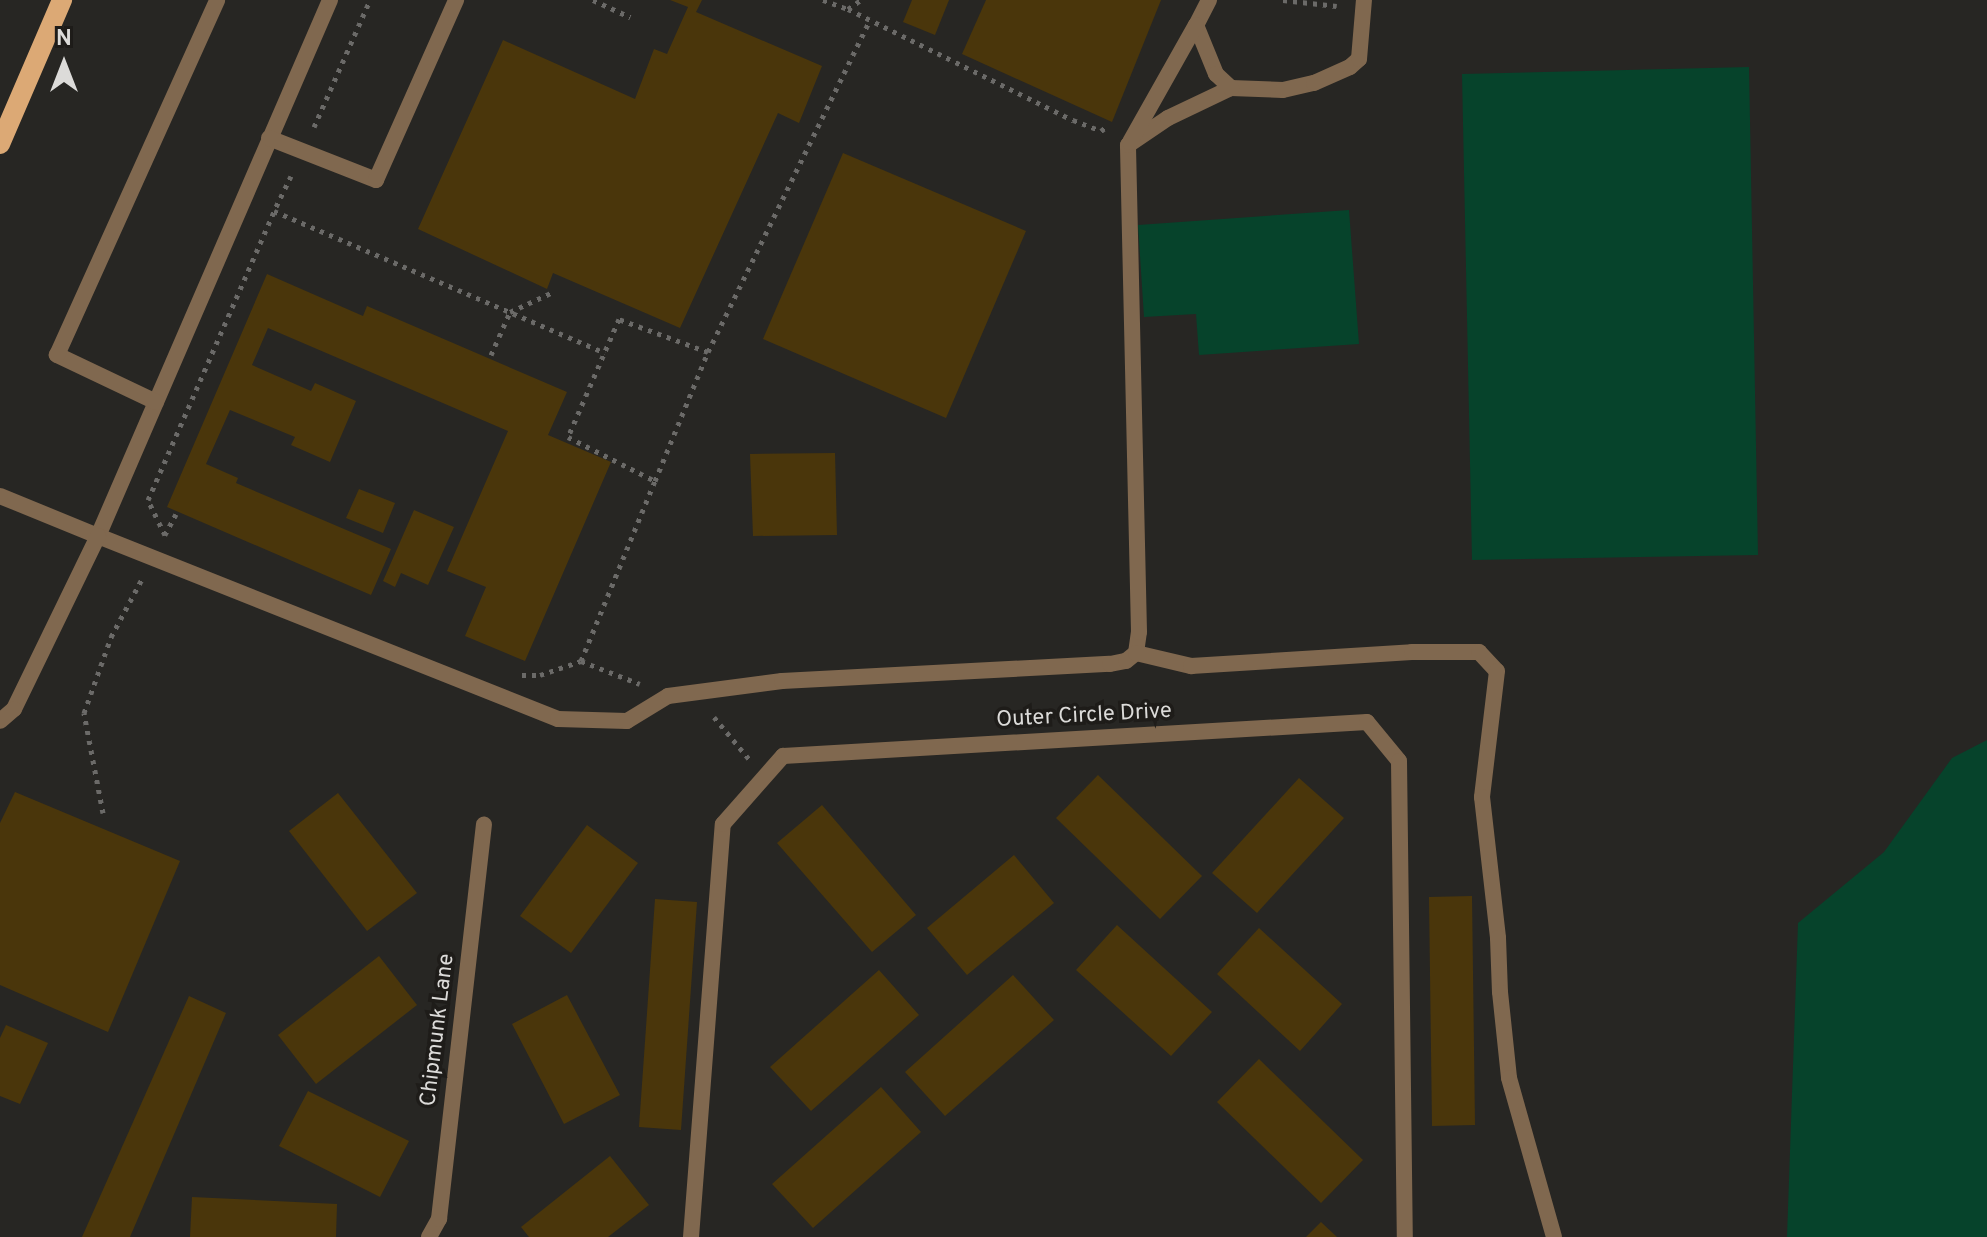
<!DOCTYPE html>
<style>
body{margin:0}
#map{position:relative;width:1987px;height:1237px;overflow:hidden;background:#272623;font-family:Overpass,sans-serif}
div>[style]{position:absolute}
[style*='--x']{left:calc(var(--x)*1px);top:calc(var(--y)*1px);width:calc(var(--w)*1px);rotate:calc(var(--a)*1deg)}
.green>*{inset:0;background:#06432b}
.building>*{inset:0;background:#4a360b}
.path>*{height:5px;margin-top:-2.5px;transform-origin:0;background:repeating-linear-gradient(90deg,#6b6a68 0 4px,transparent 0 10px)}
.lane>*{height:16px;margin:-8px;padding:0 8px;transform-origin:8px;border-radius:8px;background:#80684f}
.street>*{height:16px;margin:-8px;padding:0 8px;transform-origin:8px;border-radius:8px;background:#80684f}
.primary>*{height:20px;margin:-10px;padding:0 10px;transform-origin:10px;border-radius:10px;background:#dca975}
span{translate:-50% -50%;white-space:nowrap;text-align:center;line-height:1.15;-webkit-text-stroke:7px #1e1c19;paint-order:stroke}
.street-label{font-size:22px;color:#dcdbd9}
.north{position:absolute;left:24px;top:24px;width:80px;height:80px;-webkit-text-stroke:6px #1e1c19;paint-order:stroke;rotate:0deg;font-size:22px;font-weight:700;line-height:32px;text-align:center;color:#dcdbd9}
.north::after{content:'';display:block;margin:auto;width:28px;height:36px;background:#dcdbd9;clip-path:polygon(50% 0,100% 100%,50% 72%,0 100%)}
</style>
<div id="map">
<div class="green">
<i style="clip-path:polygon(1749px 67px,1758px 555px,1472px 560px,1462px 74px)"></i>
<i style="clip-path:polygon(1349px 210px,1359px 344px,1199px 355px,1196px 314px,1144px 317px,1138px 225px)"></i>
<i style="clip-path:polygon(1987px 740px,1987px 1237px,1787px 1237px,1798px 923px,1884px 852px,1952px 758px)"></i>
</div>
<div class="building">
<i style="clip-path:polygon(670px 0,702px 0,696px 12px,822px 66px,799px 123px,778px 113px,680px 328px,553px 273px,547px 289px,418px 229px,503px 40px,635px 99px,654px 49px,667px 54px,688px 7px)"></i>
<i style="clip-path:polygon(912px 0,949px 0,935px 35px,903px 22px)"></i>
<i style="clip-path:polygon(986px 0,1161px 0,1112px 122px,962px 54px)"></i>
<i style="clip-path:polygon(843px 153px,1026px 231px,946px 418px,763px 339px)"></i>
<i style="clip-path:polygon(267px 274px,363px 316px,367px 306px,567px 392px,548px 435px,611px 462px,525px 661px,465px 636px,486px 587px,447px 571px,508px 431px,268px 328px,252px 365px,311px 391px,315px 383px,356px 401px,330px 462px,291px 445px,295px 437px,230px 410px,206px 464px,238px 478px,236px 483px,391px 549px,371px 595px,167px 507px)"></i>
<i style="clip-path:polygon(835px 453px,837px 535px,753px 536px,750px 454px)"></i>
<i style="clip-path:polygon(359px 489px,395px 503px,383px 533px,346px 518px)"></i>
<i style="clip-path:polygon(414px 510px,454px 527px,428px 585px,401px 573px,395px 587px,383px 581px)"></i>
<i style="clip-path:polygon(1098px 775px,1202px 876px,1160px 919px,1056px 818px)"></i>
<i style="clip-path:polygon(1299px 778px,1344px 818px,1257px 913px,1212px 873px)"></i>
<i style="clip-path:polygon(15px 792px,180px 861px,108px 1032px,0 985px,0 823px)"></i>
<i style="clip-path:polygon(338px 793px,417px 893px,367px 931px,289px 831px)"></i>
<i style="clip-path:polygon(822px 805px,916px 915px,872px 952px,777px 843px)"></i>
<i style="clip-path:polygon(587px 825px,638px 863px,571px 953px,520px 916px)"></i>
<i style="clip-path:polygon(1014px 855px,1054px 903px,967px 975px,927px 928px)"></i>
<i style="clip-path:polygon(1472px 896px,1475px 1125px,1432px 1126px,1429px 897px)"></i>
<i style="clip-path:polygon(655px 899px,697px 902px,681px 1130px,639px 1127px)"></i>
<i style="clip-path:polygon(1117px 925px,1212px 1012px,1171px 1056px,1076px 970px)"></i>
<i style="clip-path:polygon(1259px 928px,1342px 1004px,1300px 1051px,1217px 974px)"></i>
<i style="clip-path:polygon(379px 956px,417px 1005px,316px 1084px,278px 1035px)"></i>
<i style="clip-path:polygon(879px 970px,919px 1015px,811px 1111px,770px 1067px)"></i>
<i style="clip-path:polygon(1013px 975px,1054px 1020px,945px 1116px,905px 1072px)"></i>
<i style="clip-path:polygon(567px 995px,620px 1095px,564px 1124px,512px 1024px)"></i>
<i style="clip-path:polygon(189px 996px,226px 1013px,130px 1237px,82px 1237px)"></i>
<i style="clip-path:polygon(6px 1025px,48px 1043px,20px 1104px,0 1096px,0 1038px)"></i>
<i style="clip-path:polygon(1259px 1059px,1363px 1160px,1321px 1203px,1217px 1102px)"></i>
<i style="clip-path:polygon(881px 1087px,921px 1132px,813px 1228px,772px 1184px)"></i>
<i style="clip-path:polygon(308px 1091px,409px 1141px,380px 1197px,279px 1146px)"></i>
<i style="clip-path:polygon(610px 1156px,649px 1205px,608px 1237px,529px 1237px,521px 1227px)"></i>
<i style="clip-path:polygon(192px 1197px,337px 1204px,336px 1237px,190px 1237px)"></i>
<i style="clip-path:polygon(1321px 1222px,1337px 1237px,1306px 1237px)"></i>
</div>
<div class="path">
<i style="--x:593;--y:0;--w:41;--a:24.7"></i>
<i style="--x:823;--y:0;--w:27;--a:20"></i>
<i style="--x:848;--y:9;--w:16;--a:-35"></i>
<i style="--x:1283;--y:0;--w:54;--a:6.3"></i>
<i style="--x:848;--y:9;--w:251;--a:26.3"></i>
<i style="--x:1073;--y:120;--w:30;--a:21"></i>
<i style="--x:1101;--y:131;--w:6;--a:-39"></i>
<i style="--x:314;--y:127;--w:139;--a:-66.2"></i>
<i style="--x:291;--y:176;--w:39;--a:116"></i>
<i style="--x:274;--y:211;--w:360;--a:23.2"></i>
<i style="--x:708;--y:352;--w:95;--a:-159.7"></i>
<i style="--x:619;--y:319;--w:129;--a:113.4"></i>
<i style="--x:568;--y:437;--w:97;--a:26.8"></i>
<i style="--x:655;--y:481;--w:139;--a:-67.7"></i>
<i style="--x:708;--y:352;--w:369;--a:-64"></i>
<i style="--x:491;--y:355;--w:47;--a:-66.2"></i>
<i style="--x:510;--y:312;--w:45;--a:-24.9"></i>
<i style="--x:176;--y:514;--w:24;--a:118"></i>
<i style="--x:165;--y:535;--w:39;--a:-116"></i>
<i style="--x:148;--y:500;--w:315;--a:-66.4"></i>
<i style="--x:581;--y:661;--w:63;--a:21.3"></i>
<i style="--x:522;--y:675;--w:18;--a:0"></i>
<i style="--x:540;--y:675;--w:43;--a:-18.9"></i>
<i style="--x:581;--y:661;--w:195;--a:-67.7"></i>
<i style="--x:714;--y:717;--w:55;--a:50.2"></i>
<i style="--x:103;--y:813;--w:102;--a:-100.8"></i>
<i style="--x:84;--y:713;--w:81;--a:-70.4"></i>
<i style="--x:111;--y:637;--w:66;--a:-61.9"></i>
</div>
<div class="lane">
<i style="--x:330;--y:0;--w:584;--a:113.4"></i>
<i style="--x:98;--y:536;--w:495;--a:21.7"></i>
<i style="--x:558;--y:719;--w:69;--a:1.7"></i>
<i style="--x:627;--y:721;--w:48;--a:-31.4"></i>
<i style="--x:668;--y:696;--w:115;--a:-7.5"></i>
<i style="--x:782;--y:681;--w:328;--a:-3"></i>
<i style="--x:1110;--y:664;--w:16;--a:-11"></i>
<i style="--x:1126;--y:661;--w:13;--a:-39"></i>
<i style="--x:1136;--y:653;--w:21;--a:-82"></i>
<i style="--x:1139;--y:632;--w:487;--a:-91.3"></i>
<i style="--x:1128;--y:145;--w:48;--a:-34"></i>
<i style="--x:1168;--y:118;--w:70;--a:-25.5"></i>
<i style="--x:1231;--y:88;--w:52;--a:2.2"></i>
<i style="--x:1283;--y:90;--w:32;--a:-13"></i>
<i style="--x:1314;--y:83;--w:39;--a:-24"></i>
<i style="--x:1350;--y:67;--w:12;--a:-42"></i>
<i style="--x:1359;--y:59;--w:59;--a:-85.2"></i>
<i style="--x:1209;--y:0;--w:28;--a:117"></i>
<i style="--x:1196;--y:25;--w:53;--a:67.8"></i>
<i style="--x:1216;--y:74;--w:21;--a:43"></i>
<i style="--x:269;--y:138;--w:115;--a:21.4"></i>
<i style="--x:376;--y:180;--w:197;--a:-66"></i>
<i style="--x:1130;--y:142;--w:134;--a:-60.6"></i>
<i style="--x:156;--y:402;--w:110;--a:-154.6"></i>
<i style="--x:57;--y:355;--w:389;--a:-65.7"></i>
<i style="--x:1136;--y:653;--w:57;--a:13.3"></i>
<i style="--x:1191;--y:666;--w:221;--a:-3.6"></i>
<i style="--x:1412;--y:652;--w:67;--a:0"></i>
<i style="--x:1479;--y:652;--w:26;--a:47"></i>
<i style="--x:1497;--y:671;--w:127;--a:96.8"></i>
<i style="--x:1482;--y:797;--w:142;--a:83.5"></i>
<i style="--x:1498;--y:938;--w:54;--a:87.9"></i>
<i style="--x:1500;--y:992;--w:86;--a:84"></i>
<i style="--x:1509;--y:1078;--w:165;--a:74.2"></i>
</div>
<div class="street">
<i style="--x:0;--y:496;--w:106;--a:22.2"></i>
<i style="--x:98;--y:536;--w:192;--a:115.9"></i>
<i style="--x:14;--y:709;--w:18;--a:139"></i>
<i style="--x:429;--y:1237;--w:21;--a:-61"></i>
<i style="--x:439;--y:1219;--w:397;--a:-83.5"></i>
<i style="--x:691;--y:1237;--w:414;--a:-85.6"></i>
<i style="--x:723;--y:824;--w:91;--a:-48.6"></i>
<i style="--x:783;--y:756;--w:585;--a:-3.33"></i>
<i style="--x:1367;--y:722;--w:50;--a:50.6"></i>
<i style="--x:1399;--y:761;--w:476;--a:89.3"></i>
</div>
<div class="primary">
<i style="--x:0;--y:144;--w:157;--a:-66.7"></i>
</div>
<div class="street-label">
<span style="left:1084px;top:716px;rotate:-3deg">Outer Circle Drive</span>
<span style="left:438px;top:1030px;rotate:-83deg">Chipmunk Lane</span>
</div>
<div class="north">N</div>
</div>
